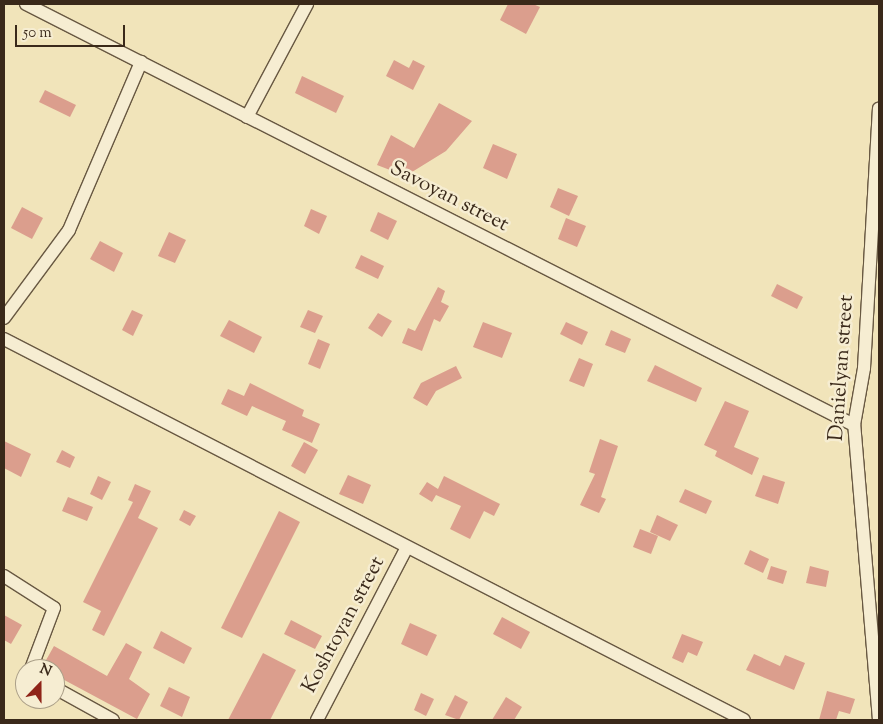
<!DOCTYPE html>
<style>
body{margin:0}
#map{position:relative;width:883px;height:724px;overflow:hidden;background:#f1e4ba;font-family:"Sorts Mill Goudy",serif}
div>[style]{position:absolute}
[style*='--x']{left:calc(var(--x)*1px);top:calc(var(--y)*1px);width:calc(var(--w)*1px);rotate:calc(var(--a)*1deg)}
.building>*{inset:0;background:#db9e8d}
.roads{filter:drop-shadow(1px 0 #685842) drop-shadow(-1px 0 #685842) drop-shadow(0 1px #685842) drop-shadow(0 -1px #685842)}
.street>*{height:12px;margin:-6px;padding:0 6px;transform-origin:6px;border-radius:6px;background:#f6edd2}
span{translate:-50% -50%;white-space:nowrap;text-align:center;line-height:1.15;-webkit-text-stroke:5px #f6edd2;paint-order:stroke}
.street-label{font-size:21px;color:#3a291a}
.frame{position:absolute;inset:0;border:5px solid #3a291a;pointer-events:none}
.north{position:absolute;left:15px;top:659px;width:50px;height:50px;box-sizing:border-box;background:#f6edd2;border:1px solid #ab9f88;border-radius:50%;rotate:22deg;font-size:14px;font-weight:700;line-height:20px;text-align:center;color:#3a291a}
.north::after{content:'';display:block;margin:auto;width:18px;height:22px;background:#8f2418;clip-path:polygon(50% 0,100% 100%,50% 72%,0 100%)}
.scale{position:absolute;left:15px;top:25px;width:110px;height:22px;box-sizing:border-box;border:2px solid #3a291a;border-top:0;padding-left:6px;font-size:15px;line-height:18px;white-space:nowrap;color:#3a291a;-webkit-text-stroke:4px #f6edd2;paint-order:stroke}
</style>
<div id="map">
<div class="building">
<i style="clip-path:polygon(508px 4px,533px 4px,540px 7px,526px 34px,500px 20px)"></i>
<i style="clip-path:polygon(394px 60px,409px 68px,413px 60px,425px 66px,413px 90px,386px 76px)"></i>
<i style="clip-path:polygon(302px 76px,344px 96px,336px 113px,295px 93px)"></i>
<i style="clip-path:polygon(45px 90px,76px 105px,70px 117px,39px 102px)"></i>
<i style="clip-path:polygon(439px 103px,472px 121px,446px 151px,412px 172px,393px 162px,390px 170px,377px 165px,391px 135px,414px 148px)"></i>
<i style="clip-path:polygon(493px 144px,517px 154px,507px 179px,483px 168px)"></i>
<i style="clip-path:polygon(558px 188px,578px 196px,569px 216px,550px 207px)"></i>
<i style="clip-path:polygon(22px 207px,43px 218px,32px 239px,11px 228px)"></i>
<i style="clip-path:polygon(311px 209px,327px 216px,319px 234px,304px 226px)"></i>
<i style="clip-path:polygon(378px 212px,397px 221px,388px 240px,370px 231px)"></i>
<i style="clip-path:polygon(566px 218px,586px 226px,577px 247px,558px 239px)"></i>
<i style="clip-path:polygon(169px 232px,186px 240px,175px 263px,158px 256px)"></i>
<i style="clip-path:polygon(100px 241px,123px 253px,114px 272px,90px 259px)"></i>
<i style="clip-path:polygon(361px 255px,384px 266px,378px 279px,355px 268px)"></i>
<i style="clip-path:polygon(777px 284px,803px 297px,797px 309px,771px 296px)"></i>
<i style="clip-path:polygon(438px 287px,445px 291px,441px 302px,449px 306px,440px 322px,434px 319px,422px 351px,402px 343px,408px 328px,415px 331px)"></i>
<i style="clip-path:polygon(132px 310px,143px 315px,133px 336px,122px 330px)"></i>
<i style="clip-path:polygon(308px 310px,323px 316px,315px 333px,300px 327px)"></i>
<i style="clip-path:polygon(378px 313px,392px 321px,382px 337px,368px 328px)"></i>
<i style="clip-path:polygon(229px 320px,262px 337px,254px 353px,220px 336px)"></i>
<i style="clip-path:polygon(483px 322px,512px 333px,502px 358px,473px 347px)"></i>
<i style="clip-path:polygon(566px 322px,588px 332px,582px 345px,560px 334px)"></i>
<i style="clip-path:polygon(611px 330px,631px 339px,625px 353px,605px 345px)"></i>
<i style="clip-path:polygon(318px 339px,330px 344px,320px 369px,308px 364px)"></i>
<i style="clip-path:polygon(579px 358px,593px 364px,584px 387px,569px 381px)"></i>
<i style="clip-path:polygon(655px 365px,702px 388px,696px 402px,647px 381px)"></i>
<i style="clip-path:polygon(456px 366px,462px 378px,436px 391px,427px 406px,413px 398px,421px 383px)"></i>
<i style="clip-path:polygon(250px 383px,304px 410px,302px 416px,320px 424px,312px 443px,282px 430px,286px 421px,252px 406px,247px 416px,221px 404px,228px 389px,244px 396px)"></i>
<i style="clip-path:polygon(725px 401px,749px 411px,734px 447px,759px 458px,752px 475px,715px 456px,717px 451px,704px 445px)"></i>
<i style="clip-path:polygon(600px 439px,618px 446px,601px 497px,606px 499px,599px 513px,580px 505px,595px 474px,589px 472px)"></i>
<i style="clip-path:polygon(4px 441px,31px 454px,21px 477px,4px 468px)"></i>
<i style="clip-path:polygon(304px 442px,318px 450px,305px 474px,291px 466px)"></i>
<i style="clip-path:polygon(62px 450px,75px 457px,70px 468px,56px 462px)"></i>
<i style="clip-path:polygon(348px 475px,371px 485px,363px 504px,339px 494px)"></i>
<i style="clip-path:polygon(763px 475px,785px 482px,778px 504px,755px 496px)"></i>
<i style="clip-path:polygon(98px 476px,111px 482px,102px 500px,90px 494px)"></i>
<i style="clip-path:polygon(444px 476px,500px 504px,494px 516px,484px 511px,470px 539px,450px 529px,461px 506px,436px 495px,432px 502px,419px 494px,427px 482px,438px 489px)"></i>
<i style="clip-path:polygon(135px 484px,151px 491px,138px 518px,158px 528px,104px 636px,92px 630px,101px 611px,83px 602px,133px 502px,128px 500px)"></i>
<i style="clip-path:polygon(685px 489px,712px 501px,706px 514px,679px 502px)"></i>
<i style="clip-path:polygon(68px 497px,93px 507px,87px 521px,62px 511px)"></i>
<i style="clip-path:polygon(184px 510px,196px 516px,190px 526px,179px 520px)"></i>
<i style="clip-path:polygon(279px 511px,300px 522px,242px 638px,221px 628px)"></i>
<i style="clip-path:polygon(657px 515px,678px 525px,670px 541px,650px 532px)"></i>
<i style="clip-path:polygon(640px 529px,658px 536px,651px 554px,633px 547px)"></i>
<i style="clip-path:polygon(750px 550px,769px 559px,763px 573px,744px 564px)"></i>
<i style="clip-path:polygon(771px 566px,787px 571px,783px 584px,767px 579px)"></i>
<i style="clip-path:polygon(810px 566px,829px 571px,826px 587px,806px 583px)"></i>
<i style="clip-path:polygon(4px 615px,22px 625px,11px 644px,4px 640px)"></i>
<i style="clip-path:polygon(502px 617px,530px 632px,521px 649px,493px 634px)"></i>
<i style="clip-path:polygon(291px 620px,322px 636px,315px 649px,284px 634px)"></i>
<i style="clip-path:polygon(410px 623px,437px 635px,427px 656px,401px 644px)"></i>
<i style="clip-path:polygon(161px 631px,192px 648px,184px 664px,153px 648px)"></i>
<i style="clip-path:polygon(682px 634px,703px 642px,697px 656px,688px 652px,683px 663px,672px 658px)"></i>
<i style="clip-path:polygon(126px 643px,142px 652px,129px 679px,150px 694px,137px 719px,55px 675px,55px 669px,41px 669px,54px 646px,107px 676px)"></i>
<i style="clip-path:polygon(263px 653px,296px 670px,270px 720px,228px 720px)"></i>
<i style="clip-path:polygon(754px 654px,780px 666px,785px 655px,805px 663px,794px 690px,746px 670px)"></i>
<i style="clip-path:polygon(169px 687px,190px 697px,182px 717px,160px 706px)"></i>
<i style="clip-path:polygon(827px 691px,855px 699px,850px 714px,839px 711px,836px 720px,819px 720px)"></i>
<i style="clip-path:polygon(421px 693px,434px 699px,426px 716px,414px 710px)"></i>
<i style="clip-path:polygon(455px 695px,468px 702px,459px 720px,445px 715px)"></i>
<i style="clip-path:polygon(506px 697px,522px 707px,514px 720px,492px 720px)"></i>
</div>
<div class="roads">
<div class="street">
<i style="--x:26;--y:4;--w:929;--a:26.95"></i>
<i style="--x:247;--y:117;--w:128;--a:-62"></i>
<i style="--x:4;--y:318;--w:109;--a:-53.5"></i>
<i style="--x:69;--y:230;--w:183;--a:-66.8"></i>
<i style="--x:4;--y:339;--w:832;--a:27.24"></i>
<i style="--x:4;--y:576;--w:59;--a:32.6"></i>
<i style="--x:54;--y:608;--w:65;--a:110.7"></i>
<i style="--x:55;--y:688;--w:66;--a:28.9"></i>
<i style="--x:317;--y:720;--w:193;--a:-62.5"></i>
<i style="--x:879;--y:720;--w:296;--a:-94.8"></i>
<i style="--x:854;--y:425;--w:58;--a:-80"></i>
<i style="--x:864;--y:368;--w:260;--a:-86.7"></i>
</div>
</div>
<div class="street-label">
<span style="left:449px;top:197px;rotate:27deg">Savoyan street</span>
<span style="left:842px;top:368px;rotate:-86deg">Danielyan street</span>
<span style="left:344px;top:625px;rotate:-62deg">Koshtoyan street</span>
</div>
<div class="frame"></div>
<div class="north">N</div>
<div class="scale">50 m</div>
</div>
